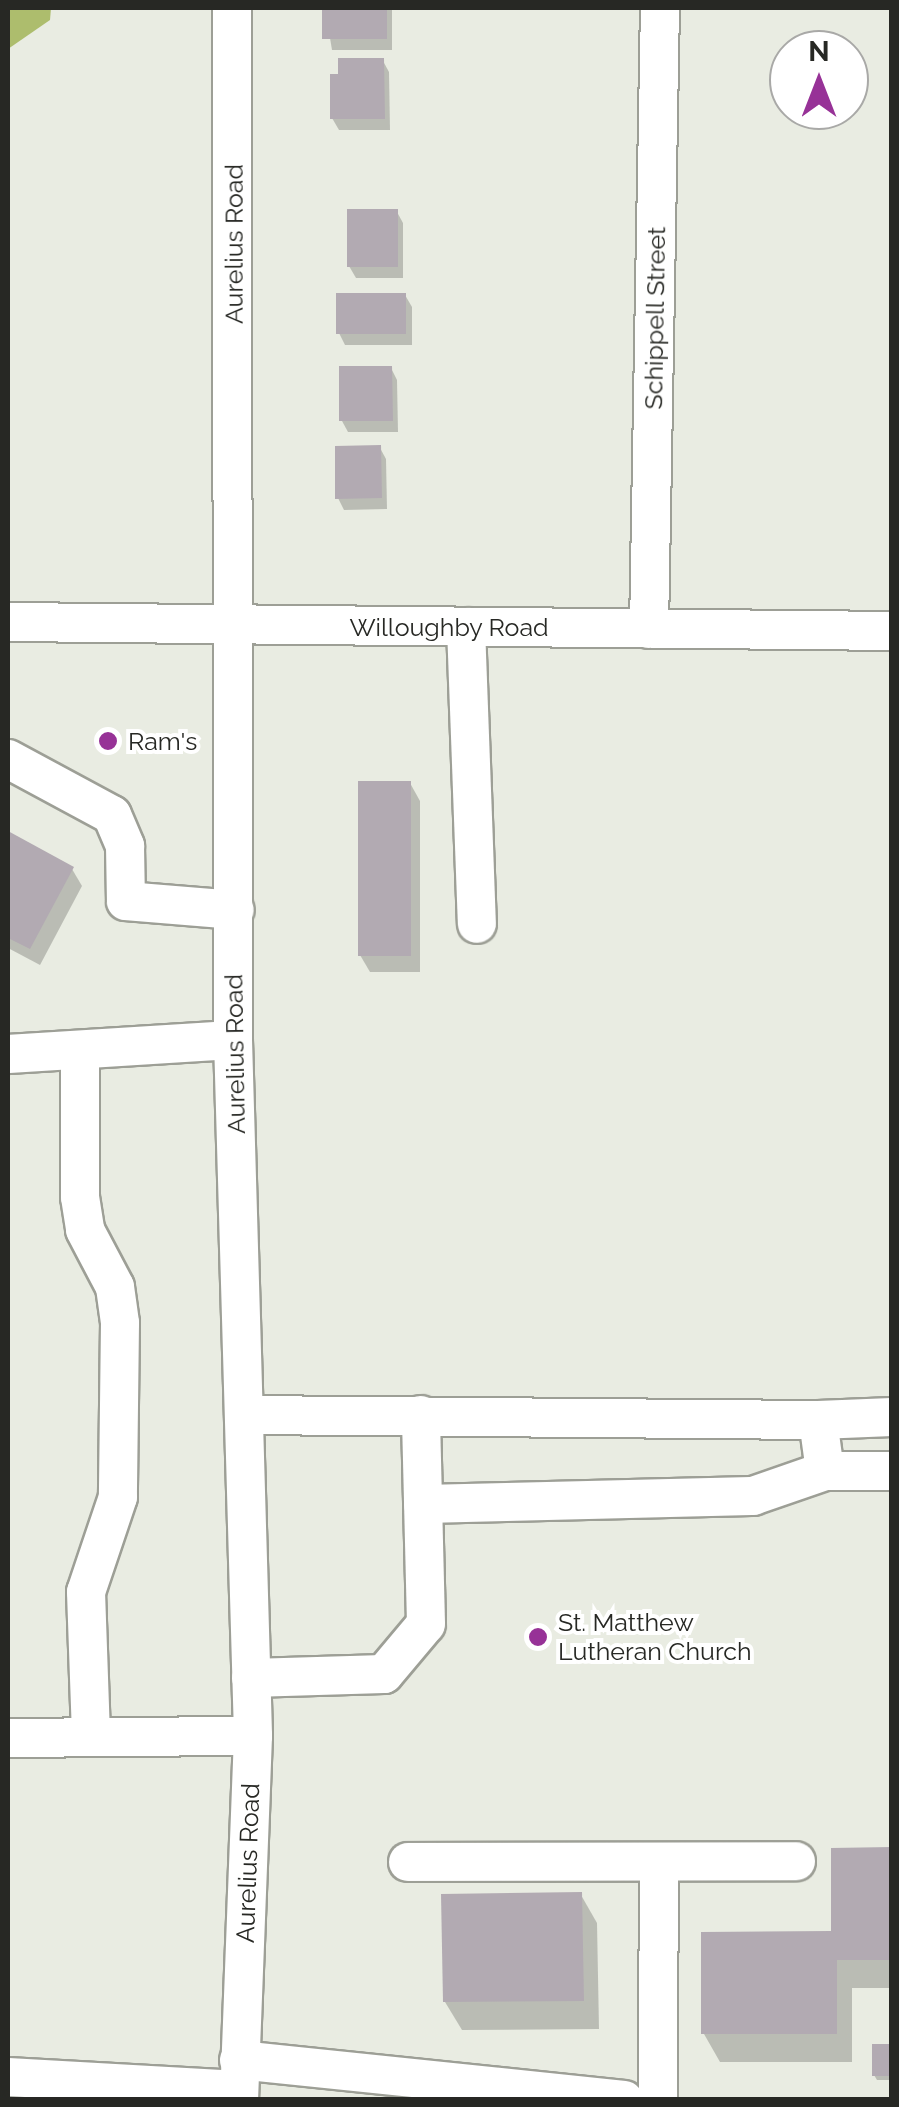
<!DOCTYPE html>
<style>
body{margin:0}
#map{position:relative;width:899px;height:2107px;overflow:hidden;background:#e9ece2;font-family:Raleway,sans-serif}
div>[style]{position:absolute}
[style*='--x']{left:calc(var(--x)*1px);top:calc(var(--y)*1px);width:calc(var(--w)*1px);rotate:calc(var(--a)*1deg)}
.forest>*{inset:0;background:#adbd6d}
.shadow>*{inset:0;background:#0003}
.building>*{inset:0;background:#b2aab2}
.roads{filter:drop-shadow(2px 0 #9d9f96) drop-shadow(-2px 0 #9d9f96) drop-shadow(0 2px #9d9f96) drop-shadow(0 -2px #9d9f96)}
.minor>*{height:38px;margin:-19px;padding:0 19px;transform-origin:19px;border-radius:19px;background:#fff}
.dots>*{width:28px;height:28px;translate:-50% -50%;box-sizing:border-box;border:5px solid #fff;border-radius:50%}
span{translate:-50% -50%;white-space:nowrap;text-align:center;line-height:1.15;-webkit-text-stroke:8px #fff;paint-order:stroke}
.street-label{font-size:25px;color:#272824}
.poi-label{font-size:25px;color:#272824}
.left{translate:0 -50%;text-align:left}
.frame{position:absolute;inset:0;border:10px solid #272824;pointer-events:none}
.north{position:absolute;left:769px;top:30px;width:100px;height:100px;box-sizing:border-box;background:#fff;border:2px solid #a9a9a7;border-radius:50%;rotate:0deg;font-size:28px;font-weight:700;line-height:40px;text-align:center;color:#272824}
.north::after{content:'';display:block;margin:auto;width:35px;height:45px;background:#973297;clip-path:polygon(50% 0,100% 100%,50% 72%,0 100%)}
</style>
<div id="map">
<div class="forest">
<i style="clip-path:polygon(8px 8px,51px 8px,50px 20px,8px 49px)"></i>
</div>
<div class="shadow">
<i style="clip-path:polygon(325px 8px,392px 8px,392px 50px,332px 50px)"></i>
<i style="clip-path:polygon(383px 61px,389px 72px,390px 130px,339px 130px,332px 118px)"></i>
<i style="clip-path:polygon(397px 212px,403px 223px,403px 278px,356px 278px,349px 266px)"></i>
<i style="clip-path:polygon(405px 295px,412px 307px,412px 345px,345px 345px,339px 333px)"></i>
<i style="clip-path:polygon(391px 368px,397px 380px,398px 432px,348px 432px,342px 421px)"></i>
<i style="clip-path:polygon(380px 448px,386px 459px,387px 509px,344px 510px,338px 498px)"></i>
<i style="clip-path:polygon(410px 783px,420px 801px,420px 972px,370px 972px,360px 955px)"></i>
<i style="clip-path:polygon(8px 834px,72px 869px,82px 886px,40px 965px,8px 948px)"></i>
<i style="clip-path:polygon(892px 1850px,892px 1988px,852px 1988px,852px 2062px,720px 2062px,704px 2034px,834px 1934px)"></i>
<i style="clip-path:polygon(581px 1895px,597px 1923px,599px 2029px,462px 2030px,445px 2002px)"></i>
<i style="clip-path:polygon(892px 2047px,892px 2080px,877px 2080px,874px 2075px)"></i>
</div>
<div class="building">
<i style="clip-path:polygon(322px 8px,387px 8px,387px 39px,322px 39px)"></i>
<i style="clip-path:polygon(338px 58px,384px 58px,385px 119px,330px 119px,330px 74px,338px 74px)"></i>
<i style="clip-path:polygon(347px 209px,398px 209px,398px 267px,347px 267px)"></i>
<i style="clip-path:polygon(336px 293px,406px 293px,406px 334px,336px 334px)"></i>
<i style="clip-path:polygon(339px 366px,392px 366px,393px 421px,339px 421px)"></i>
<i style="clip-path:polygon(381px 445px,382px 498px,335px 499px,335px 446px)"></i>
<i style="clip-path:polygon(358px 781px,411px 781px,411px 956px,358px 956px)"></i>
<i style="clip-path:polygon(8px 831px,74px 867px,30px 949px,8px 938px)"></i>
<i style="clip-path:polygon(892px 1847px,892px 1960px,837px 1960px,837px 2034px,701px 2034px,701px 1932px,831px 1931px,831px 1848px)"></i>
<i style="clip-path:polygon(582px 1892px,584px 2001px,443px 2002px,441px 1894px)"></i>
<i style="clip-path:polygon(872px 2044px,892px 2044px,892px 2076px,872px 2076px)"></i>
</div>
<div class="roads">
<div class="minor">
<i style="--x:232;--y:8;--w:1032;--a:89.94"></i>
<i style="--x:233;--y:1040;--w:696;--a:88.35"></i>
<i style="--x:253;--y:1736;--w:364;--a:92.2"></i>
<i style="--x:8;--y:622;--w:884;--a:0.58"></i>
<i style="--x:466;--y:627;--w:297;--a:87.9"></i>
<i style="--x:649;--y:629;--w:621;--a:-88.99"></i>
<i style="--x:8;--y:759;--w:118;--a:28.3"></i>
<i style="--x:112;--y:815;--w:34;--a:67"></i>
<i style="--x:125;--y:846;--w:55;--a:89"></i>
<i style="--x:126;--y:901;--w:109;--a:4.7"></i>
<i style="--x:8;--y:1054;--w:225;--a:-3.6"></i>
<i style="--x:80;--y:1054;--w:143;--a:90"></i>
<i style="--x:80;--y:1197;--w:33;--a:81"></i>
<i style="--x:85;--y:1230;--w:64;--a:62.2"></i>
<i style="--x:115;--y:1287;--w:36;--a:82"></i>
<i style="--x:120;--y:1323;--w:174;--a:90.7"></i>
<i style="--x:118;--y:1497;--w:100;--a:108.6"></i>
<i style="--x:86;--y:1592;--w:145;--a:88"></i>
<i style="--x:244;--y:1415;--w:574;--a:0.5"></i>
<i style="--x:818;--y:1420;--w:51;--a:82.2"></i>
<i style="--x:825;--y:1471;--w:76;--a:160.9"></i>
<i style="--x:753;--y:1496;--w:330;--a:178.6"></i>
<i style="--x:818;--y:1420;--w:74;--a:-2.3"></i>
<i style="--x:825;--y:1471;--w:67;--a:0"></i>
<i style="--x:251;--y:1678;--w:133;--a:-1.7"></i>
<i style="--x:384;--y:1674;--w:65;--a:-50"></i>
<i style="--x:426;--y:1624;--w:209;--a:-91.4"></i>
<i style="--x:8;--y:1738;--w:245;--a:-0.5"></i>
<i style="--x:408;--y:1862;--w:388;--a:-0.1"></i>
<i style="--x:239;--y:2060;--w:387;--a:5.9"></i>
<i style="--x:8;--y:2077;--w:231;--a:3.2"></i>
<i style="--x:658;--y:2100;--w:237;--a:-89.8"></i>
</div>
</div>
<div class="dots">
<i style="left:108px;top:741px;background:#973297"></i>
<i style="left:538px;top:1637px;background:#973297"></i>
</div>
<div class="street-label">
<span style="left:234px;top:244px;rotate:-90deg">Aurelius Road</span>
<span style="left:655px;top:318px;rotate:-89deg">Schippell Street</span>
<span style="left:449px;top:627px">Willoughby Road</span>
<span style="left:235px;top:1054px;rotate:-91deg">Aurelius Road</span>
<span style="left:248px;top:1863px;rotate:-88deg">Aurelius Road</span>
</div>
<div class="poi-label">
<span class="left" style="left:128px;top:741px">Ram's</span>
<span class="left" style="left:558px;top:1637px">St. Matthew<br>Lutheran Church</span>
</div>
<div class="frame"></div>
<div class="north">N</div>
</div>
